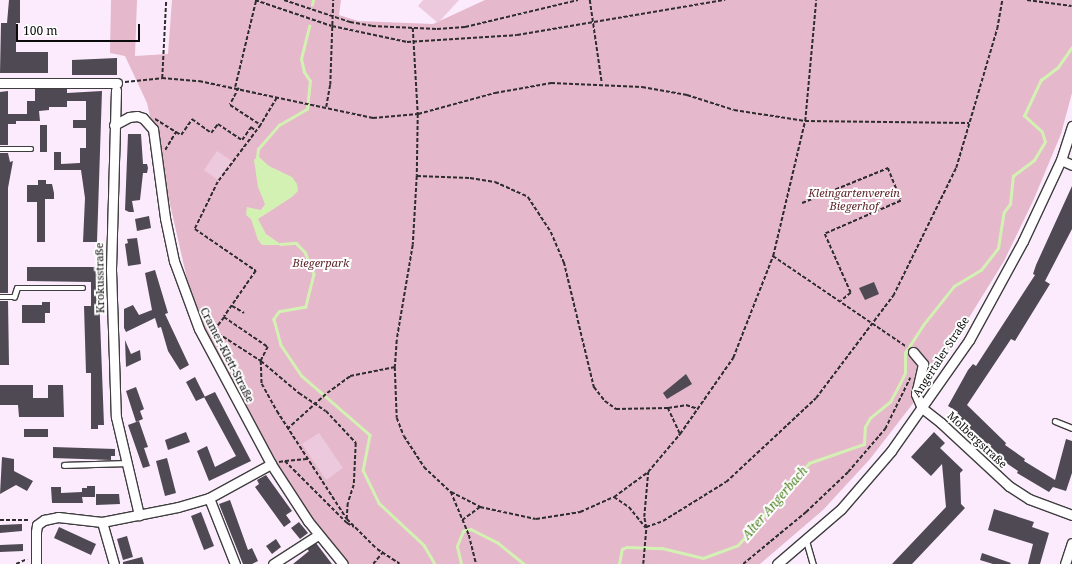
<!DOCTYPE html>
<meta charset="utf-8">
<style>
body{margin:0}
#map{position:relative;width:1072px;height:564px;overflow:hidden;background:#fcebfd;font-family:"Noto Serif",serif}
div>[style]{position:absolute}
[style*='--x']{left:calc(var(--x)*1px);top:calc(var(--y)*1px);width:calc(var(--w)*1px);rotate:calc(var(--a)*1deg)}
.green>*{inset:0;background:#e5b8cb}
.pitch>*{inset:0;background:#edc9dd}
.water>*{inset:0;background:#d4f1b4}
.stream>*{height:2.5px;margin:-1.25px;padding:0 1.25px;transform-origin:1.25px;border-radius:1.25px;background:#d4f1b4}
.building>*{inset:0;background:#4e4953}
.path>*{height:1.5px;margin-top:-0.75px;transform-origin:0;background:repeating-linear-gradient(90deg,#2d2d2d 0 4px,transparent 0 6px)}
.roads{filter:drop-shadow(1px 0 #3e3e3e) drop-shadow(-1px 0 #3e3e3e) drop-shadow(0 1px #3e3e3e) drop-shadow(0 -1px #3e3e3e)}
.lane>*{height:4.5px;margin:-2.25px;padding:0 2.25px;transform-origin:2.25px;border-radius:2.25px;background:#fff}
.street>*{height:9px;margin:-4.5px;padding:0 4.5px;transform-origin:4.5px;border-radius:4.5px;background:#fff}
span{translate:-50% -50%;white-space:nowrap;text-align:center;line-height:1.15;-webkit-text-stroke:4px #fff;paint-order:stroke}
.park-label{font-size:11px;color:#5d2228;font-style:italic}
.street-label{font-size:11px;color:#0b0b0b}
.water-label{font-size:12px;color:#4b7f1d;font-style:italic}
.scale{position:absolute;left:16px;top:24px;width:124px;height:18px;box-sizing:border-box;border:2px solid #0b0b0b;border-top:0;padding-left:5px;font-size:12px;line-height:14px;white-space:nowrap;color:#0b0b0b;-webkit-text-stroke:3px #fff;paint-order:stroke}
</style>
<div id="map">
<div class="green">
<i style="clip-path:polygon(111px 0,137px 0,135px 56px,168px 54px,172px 0,341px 0,339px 15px,358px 21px,433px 24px,485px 0,1072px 0,1072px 93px,1061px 134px,1033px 201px,1004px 261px,928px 384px,870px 459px,823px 510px,760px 564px,349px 564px,324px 535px,286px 481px,215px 354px,190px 292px,147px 103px,125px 56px,110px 53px)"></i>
</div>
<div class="pitch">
<i style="clip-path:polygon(423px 0,459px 0,438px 23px,418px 6px)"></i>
<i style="clip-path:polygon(217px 151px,232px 161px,218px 180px,204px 170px)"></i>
<i style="clip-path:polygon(319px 433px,343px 468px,326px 480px,302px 444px)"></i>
</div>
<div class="water">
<i style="clip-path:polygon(258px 156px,269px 166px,292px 177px,297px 184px,298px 191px,292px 197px,258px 219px,266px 234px,282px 245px,262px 245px,258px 240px,251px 219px,246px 215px,247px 207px,261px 210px,265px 204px,258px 187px,254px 160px)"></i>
</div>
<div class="stream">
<i style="--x:312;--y:5;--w:5;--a:-79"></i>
<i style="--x:257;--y:158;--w:9;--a:-84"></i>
<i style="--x:258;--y:149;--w:32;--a:-49"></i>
<i style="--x:279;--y:125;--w:32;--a:-30"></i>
<i style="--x:307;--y:109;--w:28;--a:-84"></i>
<i style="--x:310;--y:81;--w:11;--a:-124"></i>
<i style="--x:304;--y:72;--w:13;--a:-103"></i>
<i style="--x:301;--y:59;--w:34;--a:-76"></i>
<i style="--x:280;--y:244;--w:16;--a:-4"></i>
<i style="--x:296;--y:243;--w:13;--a:45"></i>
<i style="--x:305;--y:252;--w:24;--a:68"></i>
<i style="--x:314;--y:274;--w:34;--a:104"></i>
<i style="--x:306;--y:307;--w:27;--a:170"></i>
<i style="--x:279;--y:312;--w:9;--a:126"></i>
<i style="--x:274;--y:319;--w:27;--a:75"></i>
<i style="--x:281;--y:345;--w:37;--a:56"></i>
<i style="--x:302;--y:376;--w:90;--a:40.9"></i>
<i style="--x:370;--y:435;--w:36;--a:101"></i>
<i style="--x:363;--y:470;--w:37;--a:64"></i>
<i style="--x:379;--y:503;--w:62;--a:43"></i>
<i style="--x:424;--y:545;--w:22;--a:60"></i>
<i style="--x:461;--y:564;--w:18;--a:-103"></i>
<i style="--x:457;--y:546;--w:16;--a:-68"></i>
<i style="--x:463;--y:531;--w:8;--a:-14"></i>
<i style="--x:471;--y:529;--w:29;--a:27"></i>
<i style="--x:497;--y:542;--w:35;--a:39"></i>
<i style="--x:619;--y:564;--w:15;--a:-79"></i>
<i style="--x:622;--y:549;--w:5;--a:-22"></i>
<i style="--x:627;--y:547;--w:35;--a:2"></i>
<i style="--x:662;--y:548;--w:42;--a:13.7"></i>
<i style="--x:703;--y:558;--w:37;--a:-20"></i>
<i style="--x:738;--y:545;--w:108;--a:-49.1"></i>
<i style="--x:809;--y:463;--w:58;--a:-19.1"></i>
<i style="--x:864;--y:444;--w:17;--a:-87"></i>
<i style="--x:865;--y:427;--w:10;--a:-61"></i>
<i style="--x:870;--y:418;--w:26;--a:-39"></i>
<i style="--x:890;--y:402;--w:21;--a:-62"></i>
<i style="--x:900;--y:383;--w:11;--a:-63"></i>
<i style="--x:905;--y:373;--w:20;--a:-90"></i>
<i style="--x:905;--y:353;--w:33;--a:-57"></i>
<i style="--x:923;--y:325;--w:50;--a:-51.5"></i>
<i style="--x:954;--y:286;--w:31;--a:-31"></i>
<i style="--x:981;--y:270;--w:28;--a:-52"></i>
<i style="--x:998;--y:248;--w:36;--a:-81"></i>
<i style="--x:1004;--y:212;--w:10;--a:-53"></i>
<i style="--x:1010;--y:204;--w:28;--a:-84"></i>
<i style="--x:1013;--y:176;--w:26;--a:-37"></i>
<i style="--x:1034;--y:160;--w:21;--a:-59"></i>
<i style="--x:1045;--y:142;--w:10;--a:-107"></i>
<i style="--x:1042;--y:132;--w:24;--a:-138"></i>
<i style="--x:1024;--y:116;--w:40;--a:-65"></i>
<i style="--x:1041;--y:80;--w:21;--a:-37"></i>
<i style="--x:1058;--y:67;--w:24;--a:-55"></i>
</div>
<div class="building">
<i style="clip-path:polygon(9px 0,20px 0,20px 23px,16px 23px,16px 52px,48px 52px,48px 73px,0 73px,1px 23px,7px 23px)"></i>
<i style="clip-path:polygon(117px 58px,117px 75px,72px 75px,72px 60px)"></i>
<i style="clip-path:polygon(35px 89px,67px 89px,67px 93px,102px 91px,97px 242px,83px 242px,85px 198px,81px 170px,54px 170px,54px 152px,61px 152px,61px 164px,80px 163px,80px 148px,86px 148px,86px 128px,73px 128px,73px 120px,86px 120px,86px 101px,67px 101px,67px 107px,49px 107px,49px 110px,39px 111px,40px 121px,16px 121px,16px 124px,8px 124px,8px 145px,0 145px,0 92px,8px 91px,8px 114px,27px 114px,27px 101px,35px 101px)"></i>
<i style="clip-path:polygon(40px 125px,47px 125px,47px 152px,40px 152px)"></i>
<i style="clip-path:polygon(128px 134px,141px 134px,143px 164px,147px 164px,148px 168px,147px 173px,143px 173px,140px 200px,132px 201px,134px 212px,129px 212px,125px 210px)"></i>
<i style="clip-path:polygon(0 153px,8px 153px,10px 162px,13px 161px,8px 188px,8px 293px,0 293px)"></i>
<i style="clip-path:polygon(38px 180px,46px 180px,46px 184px,52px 184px,54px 193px,54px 199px,45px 199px,45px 242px,37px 242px,37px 202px,27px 202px,27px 185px,38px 185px)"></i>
<i style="clip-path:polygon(1072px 186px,1072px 229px,1045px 281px,1050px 284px,1015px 341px,1011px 339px,967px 405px,1006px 443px,1005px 445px,1025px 459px,1024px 461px,1055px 480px,1066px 439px,1072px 441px,1072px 473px,1066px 491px,1053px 487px,1049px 492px,1017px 473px,1018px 471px,996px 456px,956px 417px,958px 412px,948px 406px,968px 370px,973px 364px,976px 366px,1035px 275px,1033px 274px,1036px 265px)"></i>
<i style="clip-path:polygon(149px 216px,151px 228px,137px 231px,135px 219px)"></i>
<i style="clip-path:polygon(137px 238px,141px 264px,128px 266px,125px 244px,128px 243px,127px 239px)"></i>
<i style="clip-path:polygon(27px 267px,98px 267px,104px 425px,98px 425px,98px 429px,91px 429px,91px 373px,86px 373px,84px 306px,91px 306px,91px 282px,27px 281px)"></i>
<i style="clip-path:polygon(155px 270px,168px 313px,165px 314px,189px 365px,180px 370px,168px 351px,161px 327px,158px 328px,155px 318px,126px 332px,124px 328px,124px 309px,133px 305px,139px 315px,152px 310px,145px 273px)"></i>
<i style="clip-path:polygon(874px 282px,879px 294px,865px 300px,859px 288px)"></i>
<i style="clip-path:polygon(0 301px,8px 301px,9px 365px,0 365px)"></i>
<i style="clip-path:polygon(42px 302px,50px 302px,50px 313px,45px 313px,45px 323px,22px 323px,22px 305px,42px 305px)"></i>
<i style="clip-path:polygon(125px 340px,131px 354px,140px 350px,141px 360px,126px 367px)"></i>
<i style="clip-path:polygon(686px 374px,692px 384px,667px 399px,663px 393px)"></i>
<i style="clip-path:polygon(195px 377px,205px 397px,196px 401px,186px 382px)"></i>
<i style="clip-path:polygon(0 385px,33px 385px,33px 398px,48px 398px,48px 385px,63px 385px,64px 417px,19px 417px,18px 405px,0 405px)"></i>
<i style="clip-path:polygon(136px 387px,144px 409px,140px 411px,143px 419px,136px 422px,126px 391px)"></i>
<i style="clip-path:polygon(215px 392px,251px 461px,209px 481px,197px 451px,207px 446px,215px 467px,236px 456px,204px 397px)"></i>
<i style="clip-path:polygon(139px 421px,148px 447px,144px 448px,150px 466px,143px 468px,128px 425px)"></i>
<i style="clip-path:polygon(24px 429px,48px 429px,48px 437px,24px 437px)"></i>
<i style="clip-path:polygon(186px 432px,190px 442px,168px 450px,165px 440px)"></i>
<i style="clip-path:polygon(934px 432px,945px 443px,940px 448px,963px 470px,960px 473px,961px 504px,965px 508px,912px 564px,892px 564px,946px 507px,942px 464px,931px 476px,911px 457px)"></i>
<i style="clip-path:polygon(53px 447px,115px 449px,115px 456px,111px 456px,111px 460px,53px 458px)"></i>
<i style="clip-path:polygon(2px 457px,14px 459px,14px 471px,33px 481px,27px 491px,16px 485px,0 494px)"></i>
<i style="clip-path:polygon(167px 458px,176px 493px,165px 496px,156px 461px)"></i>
<i style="clip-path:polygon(266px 475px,292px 511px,286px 515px,291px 522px,284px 527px,255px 487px,259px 484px,257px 480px)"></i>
<i style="clip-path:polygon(87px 486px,95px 486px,95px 497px,82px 497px,83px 503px,52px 503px,51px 487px,61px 487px,61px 493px,82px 492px,82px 488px,87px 488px)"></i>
<i style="clip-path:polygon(96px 494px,119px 494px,120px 504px,96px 505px)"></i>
<i style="clip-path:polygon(230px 500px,248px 550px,252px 548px,258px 561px,252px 564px,243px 564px,219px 504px)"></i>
<i style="clip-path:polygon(994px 509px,1034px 522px,1032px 527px,1049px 533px,1040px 564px,1028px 564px,1033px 544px,988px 530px)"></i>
<i style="clip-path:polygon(201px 512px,214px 546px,204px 550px,191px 516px)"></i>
<i style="clip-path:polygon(299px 522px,308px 533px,300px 539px,291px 528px)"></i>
<i style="clip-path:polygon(22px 524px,22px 531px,0 533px,0 525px)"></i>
<i style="clip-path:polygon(59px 527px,96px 544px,91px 555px,54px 538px)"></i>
<i style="clip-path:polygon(127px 536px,133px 557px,123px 560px,117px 539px)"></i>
<i style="clip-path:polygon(276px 539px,281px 547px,272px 554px,266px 546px)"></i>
<i style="clip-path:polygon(316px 543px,332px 564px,293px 564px,309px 551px,307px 549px)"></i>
<i style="clip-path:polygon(23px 544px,23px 551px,0 552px,0 545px)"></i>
<i style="clip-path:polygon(982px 553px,1011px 563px,1010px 564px,993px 564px,980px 560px)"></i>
<i style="clip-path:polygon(142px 557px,144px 564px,123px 564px,123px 562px)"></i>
</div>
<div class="path">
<i style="--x:255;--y:0;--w:81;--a:18.7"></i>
<i style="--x:332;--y:26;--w:77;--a:12"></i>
<i style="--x:407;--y:42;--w:110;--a:-3.6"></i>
<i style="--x:517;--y:35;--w:211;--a:-9.6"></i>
<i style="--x:284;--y:0;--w:70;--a:18.4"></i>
<i style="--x:350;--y:22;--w:22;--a:10"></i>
<i style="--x:372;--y:26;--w:65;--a:2.6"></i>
<i style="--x:437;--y:29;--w:28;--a:-4"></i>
<i style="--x:465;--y:27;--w:116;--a:-13.4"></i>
<i style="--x:590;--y:0;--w:84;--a:81.8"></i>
<i style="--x:1027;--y:0;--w:45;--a:7.6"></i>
<i style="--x:413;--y:28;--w:86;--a:86.7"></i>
<i style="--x:418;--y:114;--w:62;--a:90.9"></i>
<i style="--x:417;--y:176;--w:69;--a:93.3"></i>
<i style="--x:413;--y:245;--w:96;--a:99.6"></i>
<i style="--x:397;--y:340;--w:27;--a:94"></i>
<i style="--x:395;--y:367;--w:51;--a:87.8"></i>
<i style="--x:397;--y:418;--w:19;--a:69"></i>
<i style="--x:404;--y:436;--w:37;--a:57"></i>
<i style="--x:424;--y:467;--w:37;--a:43"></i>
<i style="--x:451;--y:492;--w:33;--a:27"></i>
<i style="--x:480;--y:507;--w:57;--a:12.1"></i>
<i style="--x:536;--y:519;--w:45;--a:-9"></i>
<i style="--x:580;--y:512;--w:37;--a:-24"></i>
<i style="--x:614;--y:497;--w:18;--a:34"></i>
<i style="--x:629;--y:507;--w:27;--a:51"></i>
<i style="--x:646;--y:528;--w:11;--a:-100"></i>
<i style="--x:644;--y:517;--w:45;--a:-84.9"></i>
<i style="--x:648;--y:472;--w:50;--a:-49.9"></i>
<i style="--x:680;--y:434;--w:93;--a:-55.1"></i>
<i style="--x:733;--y:358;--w:110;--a:-68.6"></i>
<i style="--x:773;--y:256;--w:139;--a:-76.7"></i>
<i style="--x:805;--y:121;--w:121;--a:-84.8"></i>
<i style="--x:162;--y:78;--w:78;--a:-87.1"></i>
<i style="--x:125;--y:82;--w:37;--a:-6"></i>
<i style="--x:162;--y:78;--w:37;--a:5"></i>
<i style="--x:199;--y:81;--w:178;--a:12"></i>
<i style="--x:373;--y:118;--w:45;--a:-5.1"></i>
<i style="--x:418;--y:114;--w:80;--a:-15.3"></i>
<i style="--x:495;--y:93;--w:57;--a:-10.1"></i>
<i style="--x:551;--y:83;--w:91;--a:2.5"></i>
<i style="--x:642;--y:87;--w:46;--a:10.1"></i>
<i style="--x:687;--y:95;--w:49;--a:17.7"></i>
<i style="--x:734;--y:110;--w:72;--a:8.8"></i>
<i style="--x:805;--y:121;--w:164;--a:0.7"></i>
<i style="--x:235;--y:87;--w:89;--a:-76.4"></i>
<i style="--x:239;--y:88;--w:19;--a:118"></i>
<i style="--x:230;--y:105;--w:37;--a:33"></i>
<i style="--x:277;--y:98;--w:31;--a:121"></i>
<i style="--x:261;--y:125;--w:71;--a:127"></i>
<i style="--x:218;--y:182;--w:52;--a:116.1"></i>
<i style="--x:195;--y:229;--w:74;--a:34.5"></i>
<i style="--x:256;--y:271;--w:56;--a:124.8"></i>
<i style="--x:224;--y:317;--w:53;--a:34.3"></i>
<i style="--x:268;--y:347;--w:16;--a:117"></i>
<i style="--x:261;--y:361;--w:50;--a:40.1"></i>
<i style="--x:299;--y:393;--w:32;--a:34"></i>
<i style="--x:326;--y:411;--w:44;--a:46.8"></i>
<i style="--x:356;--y:443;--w:42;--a:92.7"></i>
<i style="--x:354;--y:485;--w:19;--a:108"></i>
<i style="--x:348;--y:503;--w:16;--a:94"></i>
<i style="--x:347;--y:519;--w:42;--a:45"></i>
<i style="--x:377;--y:549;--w:27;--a:33"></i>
<i style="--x:326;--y:107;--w:22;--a:-80"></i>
<i style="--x:330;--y:85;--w:85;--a:-88"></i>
<i style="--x:155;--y:119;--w:25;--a:32"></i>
<i style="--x:165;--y:150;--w:21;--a:-59"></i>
<i style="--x:176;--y:132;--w:6;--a:31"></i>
<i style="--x:181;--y:135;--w:19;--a:-55"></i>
<i style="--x:192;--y:119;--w:24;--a:36"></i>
<i style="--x:211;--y:133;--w:11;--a:-52"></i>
<i style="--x:218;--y:124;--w:29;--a:34"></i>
<i style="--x:242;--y:140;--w:16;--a:-55"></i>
<i style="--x:251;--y:127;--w:6;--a:39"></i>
<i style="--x:417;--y:176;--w:53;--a:2.2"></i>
<i style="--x:470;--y:178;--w:25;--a:9"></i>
<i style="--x:495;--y:182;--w:36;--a:24"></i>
<i style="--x:528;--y:197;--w:42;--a:56.7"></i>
<i style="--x:551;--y:232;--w:33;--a:67"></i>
<i style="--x:564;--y:262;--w:129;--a:76.5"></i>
<i style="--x:594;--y:387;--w:18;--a:52"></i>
<i style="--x:605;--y:401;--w:14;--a:36"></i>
<i style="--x:616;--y:409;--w:52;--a:-1.1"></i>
<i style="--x:668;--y:408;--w:29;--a:65"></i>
<i style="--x:802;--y:203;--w:93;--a:-22.1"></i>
<i style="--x:888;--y:168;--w:35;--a:68"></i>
<i style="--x:901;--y:201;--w:83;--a:156.5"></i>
<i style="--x:825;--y:234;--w:64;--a:66.2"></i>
<i style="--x:851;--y:293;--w:13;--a:141"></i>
<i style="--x:773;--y:256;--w:162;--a:34.2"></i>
<i style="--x:232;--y:306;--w:14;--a:30"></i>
<i style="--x:208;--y:327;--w:63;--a:32.7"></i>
<i style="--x:261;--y:361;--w:23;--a:88"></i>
<i style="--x:262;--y:384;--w:31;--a:61"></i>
<i style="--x:277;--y:411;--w:129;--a:57.1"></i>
<i style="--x:214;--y:330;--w:16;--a:-52"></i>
<i style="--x:668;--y:408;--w:18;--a:-9"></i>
<i style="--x:686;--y:405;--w:13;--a:18"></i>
<i style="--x:287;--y:429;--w:54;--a:-42"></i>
<i style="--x:327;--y:393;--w:29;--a:-36"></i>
<i style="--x:350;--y:376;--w:46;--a:-11.3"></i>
<i style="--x:285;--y:461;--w:22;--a:-5"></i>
<i style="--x:279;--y:462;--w:6;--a:-9"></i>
<i style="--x:285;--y:461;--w:88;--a:45"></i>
<i style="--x:347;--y:523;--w:8;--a:30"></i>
<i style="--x:451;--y:492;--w:47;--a:67.3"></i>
<i style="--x:469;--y:535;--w:30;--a:76"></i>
<i style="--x:614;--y:497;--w:42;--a:-36.3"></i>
<i style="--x:0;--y:520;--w:30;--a:0"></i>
<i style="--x:462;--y:520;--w:22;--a:-36"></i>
<i style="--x:16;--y:564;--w:12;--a:-24"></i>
<i style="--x:373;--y:564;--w:16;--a:-50"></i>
<i style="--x:643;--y:564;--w:37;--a:-85"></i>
<i style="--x:646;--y:527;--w:18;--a:-19"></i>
<i style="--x:663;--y:521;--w:74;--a:-31.8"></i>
<i style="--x:726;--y:482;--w:123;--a:-43"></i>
<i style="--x:816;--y:398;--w:128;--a:-53"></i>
<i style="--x:893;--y:296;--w:143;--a:-63.8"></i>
<i style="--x:956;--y:168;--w:145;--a:-73.6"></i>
<i style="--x:997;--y:29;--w:29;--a:-80"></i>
<i style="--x:743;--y:564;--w:82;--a:-39.5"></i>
<i style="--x:806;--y:512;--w:58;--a:-43.6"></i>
<i style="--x:848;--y:472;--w:57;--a:-49.3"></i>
<i style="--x:885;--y:429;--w:57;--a:-63.9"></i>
</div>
<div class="roads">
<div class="lane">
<i style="--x:0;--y:149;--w:31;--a:0"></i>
<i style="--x:0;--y:297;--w:14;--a:0"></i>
<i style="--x:14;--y:297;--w:9;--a:-72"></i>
<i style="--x:17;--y:288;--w:66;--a:0"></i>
<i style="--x:1055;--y:421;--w:18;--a:22"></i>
<i style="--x:64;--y:465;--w:62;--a:-1.8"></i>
<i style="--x:806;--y:539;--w:26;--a:74"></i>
</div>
<div class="street">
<i style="--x:0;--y:83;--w:117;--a:0"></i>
<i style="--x:116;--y:90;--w:180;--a:91.6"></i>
<i style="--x:111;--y:270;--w:147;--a:88.1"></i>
<i style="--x:116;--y:417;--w:101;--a:76.8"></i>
<i style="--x:114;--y:125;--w:17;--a:-28"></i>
<i style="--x:129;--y:117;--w:8;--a:-7"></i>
<i style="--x:137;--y:116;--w:6;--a:18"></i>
<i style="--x:143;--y:118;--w:15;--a:48"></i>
<i style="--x:153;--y:129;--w:90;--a:82.3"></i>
<i style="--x:165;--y:218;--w:44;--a:78.2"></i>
<i style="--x:174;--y:261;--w:72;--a:69.8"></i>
<i style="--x:199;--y:329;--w:153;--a:61.9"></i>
<i style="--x:271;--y:464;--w:68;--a:57"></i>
<i style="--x:308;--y:521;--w:55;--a:50.9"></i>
<i style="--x:1061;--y:160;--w:12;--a:24"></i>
<i style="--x:913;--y:352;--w:16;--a:50"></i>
<i style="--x:923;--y:364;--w:31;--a:103"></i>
<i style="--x:916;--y:394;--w:15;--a:67"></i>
<i style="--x:922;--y:408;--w:24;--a:38"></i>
<i style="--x:941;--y:423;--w:93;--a:42.8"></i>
<i style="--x:1009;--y:486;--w:24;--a:33"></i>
<i style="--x:1029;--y:499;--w:46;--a:20.4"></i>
<i style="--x:209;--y:498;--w:71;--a:68.5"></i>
<i style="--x:102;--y:522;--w:44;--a:74.1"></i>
<i style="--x:36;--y:564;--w:32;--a:-90"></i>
<i style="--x:36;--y:532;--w:7;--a:-82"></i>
<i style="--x:37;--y:525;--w:9;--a:-36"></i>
<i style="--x:44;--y:520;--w:14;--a:-12"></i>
<i style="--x:58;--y:517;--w:44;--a:6.5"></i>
<i style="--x:102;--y:522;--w:77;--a:-11.2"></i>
<i style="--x:178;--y:507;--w:32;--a:-16"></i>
<i style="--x:209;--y:498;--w:71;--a:-28.7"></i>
<i style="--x:273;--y:564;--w:54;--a:-32.8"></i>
<i style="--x:777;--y:564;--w:84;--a:-40.7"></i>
<i style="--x:841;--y:509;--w:77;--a:-49.2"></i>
<i style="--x:891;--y:451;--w:136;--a:-54.9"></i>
<i style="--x:969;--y:340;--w:113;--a:-61.4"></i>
<i style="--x:1023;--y:241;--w:89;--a:-64.9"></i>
<i style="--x:1061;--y:160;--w:36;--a:-72"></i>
<i style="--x:1065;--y:564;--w:22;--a:-72"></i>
</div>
</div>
<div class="park-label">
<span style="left:854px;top:200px">Kleingartenverein<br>Biegerhof</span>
<span style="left:321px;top:263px">Biegerpark</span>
</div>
<div class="street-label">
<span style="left:100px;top:278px;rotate:-91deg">Krokusstraße</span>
<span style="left:227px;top:355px;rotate:63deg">Cramer-Klett-Straße</span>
<span style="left:941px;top:357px;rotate:-57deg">Angertaler Straße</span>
<span style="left:977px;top:440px;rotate:43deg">Molbergstraße</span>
</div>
<div class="water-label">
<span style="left:775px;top:503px;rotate:-49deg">Alter Angerbach</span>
</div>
<div class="scale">100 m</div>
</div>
